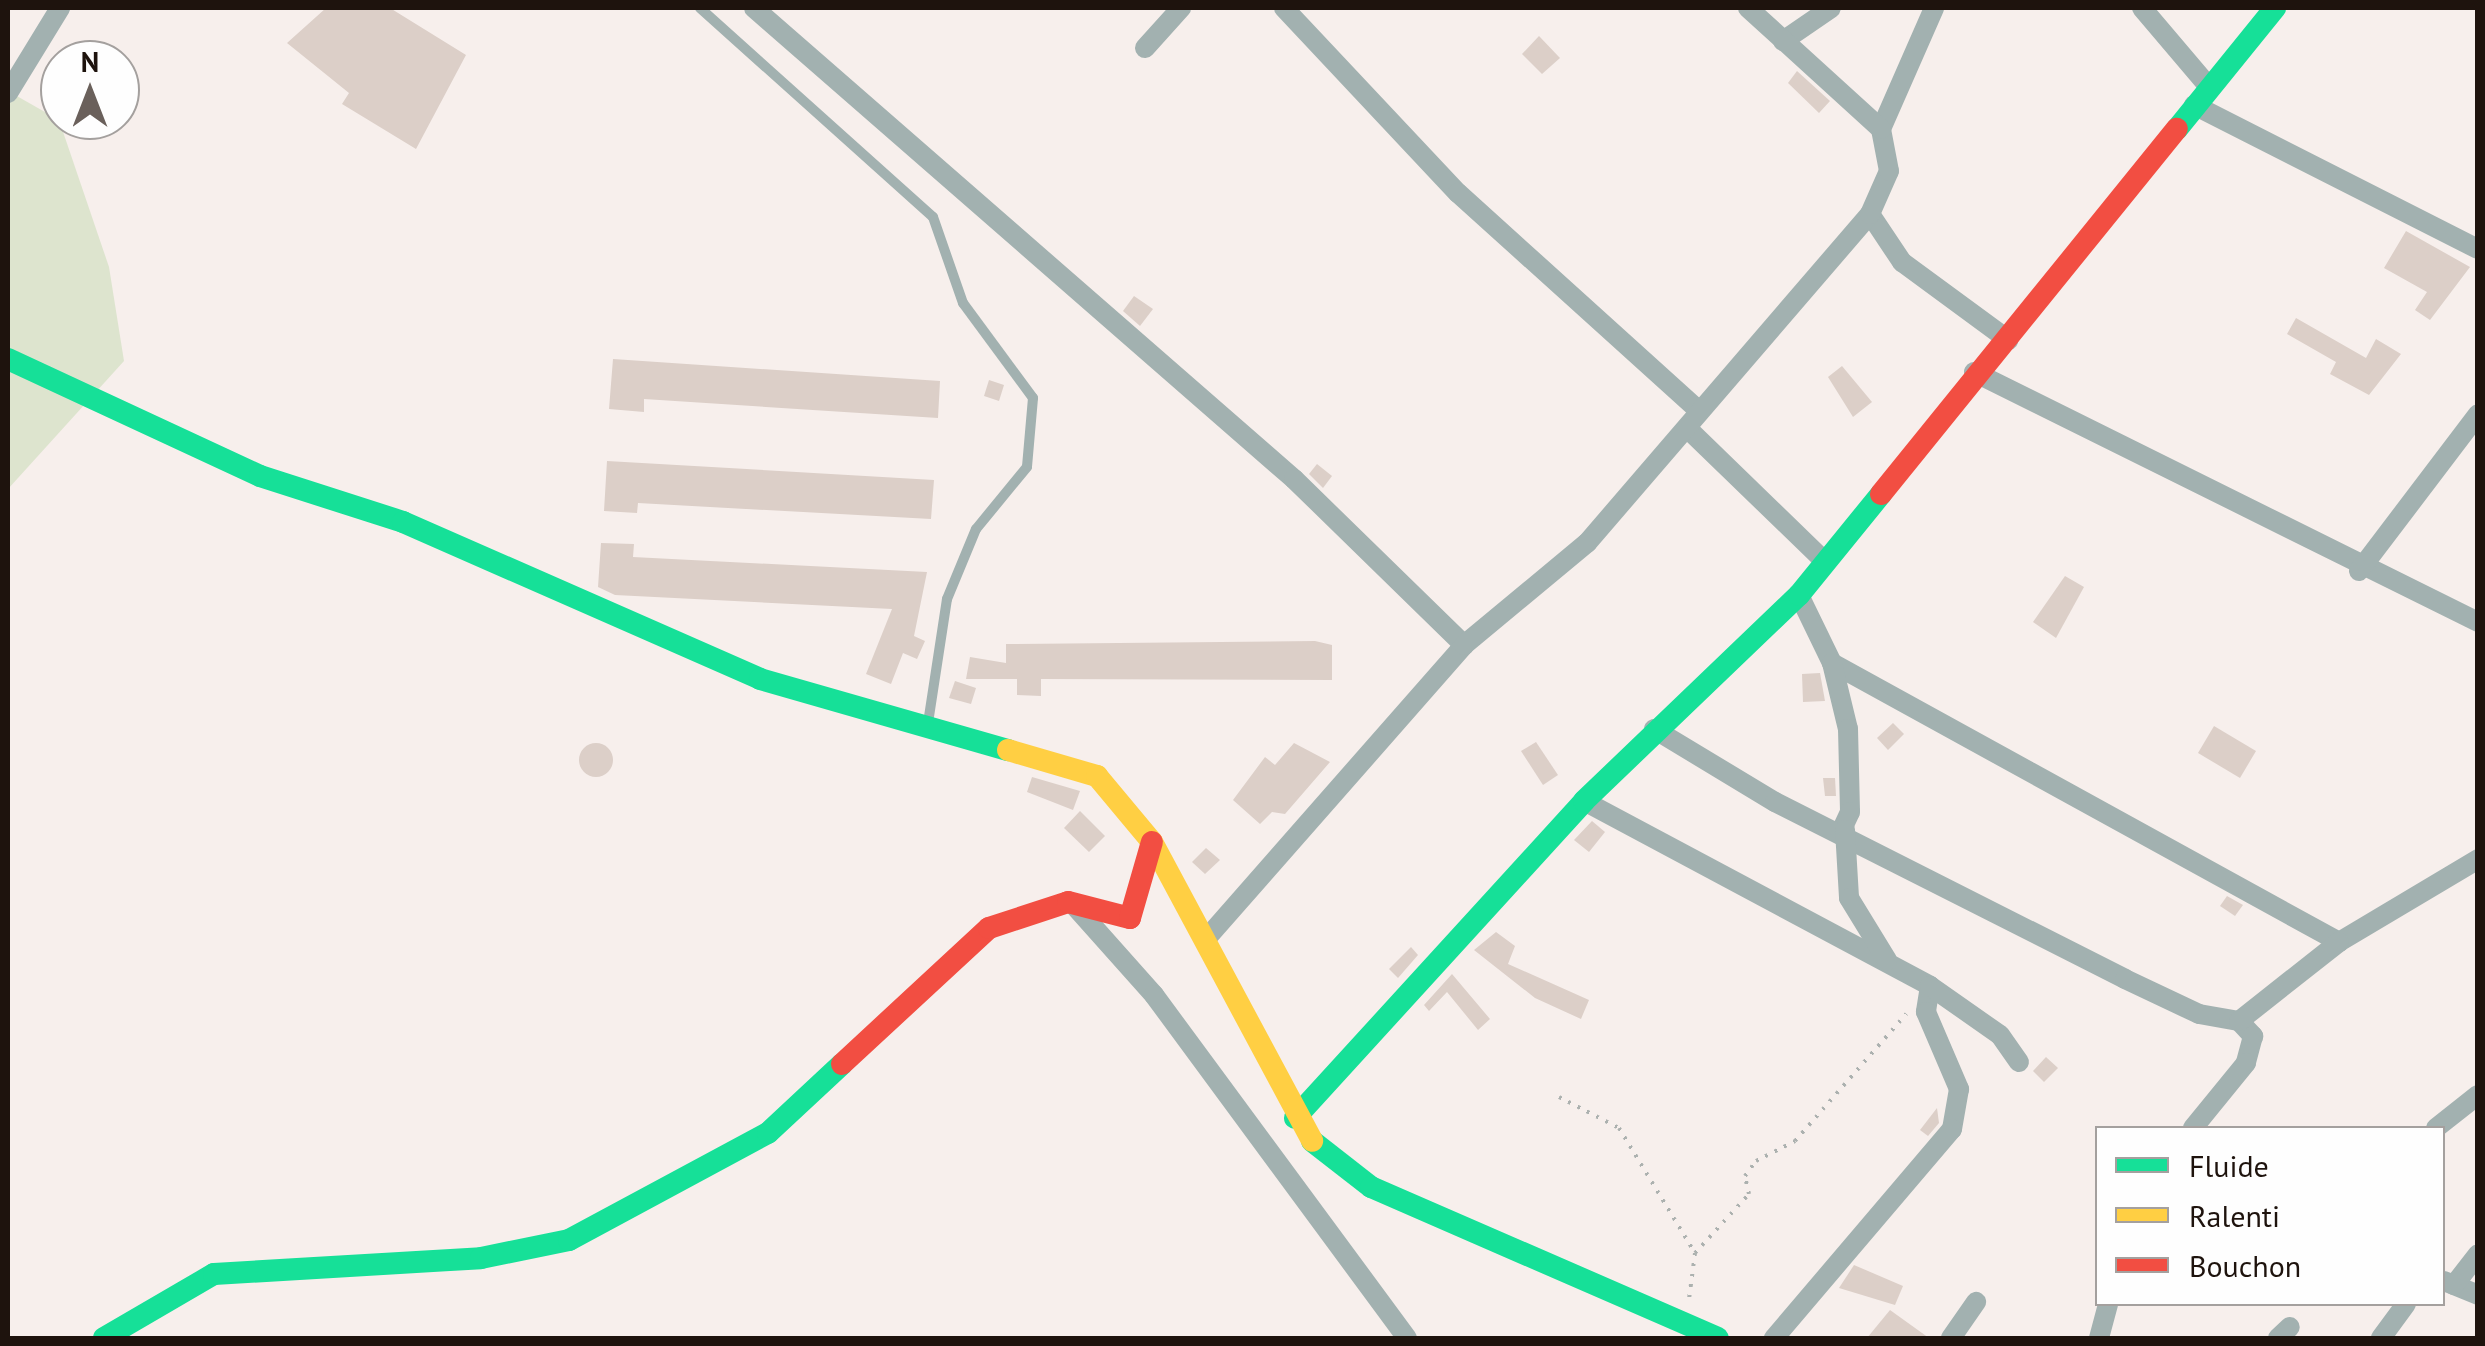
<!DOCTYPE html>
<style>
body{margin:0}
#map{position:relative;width:2485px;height:1346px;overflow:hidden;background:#f7efec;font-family:"PT Sans",sans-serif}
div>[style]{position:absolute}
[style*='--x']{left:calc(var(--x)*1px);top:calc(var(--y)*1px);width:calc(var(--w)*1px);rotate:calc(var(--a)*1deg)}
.green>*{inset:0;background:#dde4ce}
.building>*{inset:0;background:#dccfc8}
.round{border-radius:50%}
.path>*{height:4px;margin-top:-2px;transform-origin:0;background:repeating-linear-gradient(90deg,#acb1af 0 2.5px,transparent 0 10.5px)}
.lane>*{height:10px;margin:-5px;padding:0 5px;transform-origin:5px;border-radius:5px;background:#a2b1b0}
.street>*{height:20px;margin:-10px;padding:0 10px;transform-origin:10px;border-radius:10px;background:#a2b1b0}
.fast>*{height:22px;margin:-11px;padding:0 11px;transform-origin:11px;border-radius:11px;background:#16e098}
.slow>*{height:22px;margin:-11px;padding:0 11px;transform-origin:11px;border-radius:11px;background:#ffcf43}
.jam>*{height:22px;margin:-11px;padding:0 11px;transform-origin:11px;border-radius:11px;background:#f24e42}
span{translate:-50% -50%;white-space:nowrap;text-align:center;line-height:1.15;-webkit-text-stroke:10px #fefefe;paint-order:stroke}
.frame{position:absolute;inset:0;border:10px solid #1e130d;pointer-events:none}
.legend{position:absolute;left:2095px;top:1126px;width:350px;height:180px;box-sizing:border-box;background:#fefefe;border:2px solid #a4a09e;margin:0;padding:12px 18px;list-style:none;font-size:30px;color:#1e130d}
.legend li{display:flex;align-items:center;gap:20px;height:50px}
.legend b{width:50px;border:2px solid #a4a09e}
.north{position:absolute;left:40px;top:40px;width:100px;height:100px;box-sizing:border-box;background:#fefefe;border:2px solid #a4a09e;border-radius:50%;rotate:0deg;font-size:28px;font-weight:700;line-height:40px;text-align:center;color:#1e130d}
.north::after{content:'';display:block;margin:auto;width:35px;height:45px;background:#6a605b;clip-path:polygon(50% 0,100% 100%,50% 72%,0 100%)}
</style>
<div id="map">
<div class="green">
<i style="clip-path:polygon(8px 91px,59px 120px,109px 267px,124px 361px,8px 489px)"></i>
</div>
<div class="building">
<i style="clip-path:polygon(326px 8px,390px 8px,466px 55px,416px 149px,342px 104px,349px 93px,287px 43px)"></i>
<i style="clip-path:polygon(1539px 36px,1560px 58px,1542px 74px,1522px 54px)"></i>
<i style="clip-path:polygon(1797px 71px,1830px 101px,1819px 113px,1788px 83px)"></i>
<i style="clip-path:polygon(2406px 231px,2470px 267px,2430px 320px,2415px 310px,2427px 292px,2384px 268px)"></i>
<i style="clip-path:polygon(1134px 296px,1153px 309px,1140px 326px,1123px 311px)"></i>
<i style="clip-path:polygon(2296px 318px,2366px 358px,2376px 339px,2401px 354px,2369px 395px,2330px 374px,2336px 362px,2287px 334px)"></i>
<i style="clip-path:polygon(613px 359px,940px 381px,938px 418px,644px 399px,644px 412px,609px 409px)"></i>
<i style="clip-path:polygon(1842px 366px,1872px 402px,1853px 417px,1828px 377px)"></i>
<i style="clip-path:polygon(989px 380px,1004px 385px,999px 401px,984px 396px)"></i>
<i style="clip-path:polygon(607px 461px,934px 480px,931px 519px,638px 503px,637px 513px,604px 511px)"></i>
<i style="clip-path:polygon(1317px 464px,1332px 476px,1323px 488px,1309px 474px)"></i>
<i style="clip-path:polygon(601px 543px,634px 544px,633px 557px,927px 572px,914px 636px,925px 641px,917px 659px,903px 653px,891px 684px,866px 674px,892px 609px,615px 595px,598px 587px)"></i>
<i style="clip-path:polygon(2065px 576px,2084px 587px,2056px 638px,2033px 622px)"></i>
<i style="clip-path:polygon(1315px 641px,1332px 645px,1332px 680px,1041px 679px,1041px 696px,1017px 695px,1017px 679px,966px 679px,970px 657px,1006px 663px,1006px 644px)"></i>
<i style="clip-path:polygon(1820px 673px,1825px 701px,1803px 702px,1802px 674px)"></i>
<i style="clip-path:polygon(955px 681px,976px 688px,971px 704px,949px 698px)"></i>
<i style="clip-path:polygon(1893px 723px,1904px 734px,1888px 750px,1877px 738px)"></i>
<i style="clip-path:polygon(2214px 726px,2256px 751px,2240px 778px,2198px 753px)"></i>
<i style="clip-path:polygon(1536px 742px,1558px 775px,1543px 785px,1521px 751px)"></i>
<i class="round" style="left:579px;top:743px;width:34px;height:34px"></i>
<i style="clip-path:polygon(1294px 743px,1330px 762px,1285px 814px,1272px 812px,1260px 824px,1233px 800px,1265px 757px,1275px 765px)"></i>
<i style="clip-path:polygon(1032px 777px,1080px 791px,1073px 810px,1027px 792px)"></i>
<i style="clip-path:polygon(1823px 778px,1835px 778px,1836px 796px,1825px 796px)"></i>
<i style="clip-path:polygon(1080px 811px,1105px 836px,1089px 852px,1064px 828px)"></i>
<i style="clip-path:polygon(1592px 821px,1605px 832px,1589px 852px,1574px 840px)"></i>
<i style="clip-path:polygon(1206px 848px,1220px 860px,1205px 874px,1192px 862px)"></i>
<i style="clip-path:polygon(2227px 896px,2243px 905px,2235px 916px,2220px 906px)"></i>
<i style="clip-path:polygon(1496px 932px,1515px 946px,1508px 964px,1589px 1000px,1581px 1019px,1535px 998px,1474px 950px)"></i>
<i style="clip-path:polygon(1411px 947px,1418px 955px,1398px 978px,1389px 969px)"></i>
<i style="clip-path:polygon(1452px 974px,1490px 1019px,1478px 1030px,1447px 992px,1429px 1011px,1424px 1005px)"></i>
<i style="clip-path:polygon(2046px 1057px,2058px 1068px,2044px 1082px,2033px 1071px)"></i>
<i style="clip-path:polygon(1937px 1108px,1939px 1123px,1928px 1136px,1920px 1130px)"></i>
<i style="clip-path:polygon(1854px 1265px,1903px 1286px,1895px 1305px,1839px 1288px)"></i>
<i style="clip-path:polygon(1890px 1310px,1929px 1338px,1867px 1338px)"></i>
</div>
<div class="path">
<i style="--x:1559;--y:1097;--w:68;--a:27.3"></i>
<i style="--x:1619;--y:1128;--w:146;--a:58.7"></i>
<i style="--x:1695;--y:1253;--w:46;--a:97.4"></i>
<i style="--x:1695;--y:1253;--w:80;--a:-47.5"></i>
<i style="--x:1749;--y:1194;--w:18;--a:-103"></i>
<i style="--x:1745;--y:1176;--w:19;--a:-54"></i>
<i style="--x:1756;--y:1161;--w:44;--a:-27.1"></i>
<i style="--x:1795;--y:1141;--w:169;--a:-48.8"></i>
</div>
<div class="lane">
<i style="--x:700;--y:8;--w:313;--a:41.9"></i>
<i style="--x:933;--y:217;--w:91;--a:70.8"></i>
<i style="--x:963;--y:303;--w:118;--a:53.6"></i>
<i style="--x:1033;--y:398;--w:69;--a:95"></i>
<i style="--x:1027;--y:467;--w:80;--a:129.4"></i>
<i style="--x:976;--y:529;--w:76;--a:112.5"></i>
<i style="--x:947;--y:599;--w:125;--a:98.7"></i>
</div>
<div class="street">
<i style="--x:754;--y:8;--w:717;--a:41.1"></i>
<i style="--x:1294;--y:479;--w:238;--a:44.3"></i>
<i style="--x:1284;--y:8;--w:254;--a:46.8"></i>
<i style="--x:1458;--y:193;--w:325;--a:42.1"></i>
<i style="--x:2142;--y:8;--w:104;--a:49.7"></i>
<i style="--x:1783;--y:41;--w:58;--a:-34.5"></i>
<i style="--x:1145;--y:48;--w:54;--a:-48"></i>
<i style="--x:8;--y:93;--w:100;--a:-58.5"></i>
<i style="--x:2194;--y:105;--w:318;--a:26.9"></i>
<i style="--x:1881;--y:129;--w:132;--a:-66.3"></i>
<i style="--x:1870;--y:214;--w:58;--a:56.3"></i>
<i style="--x:1902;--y:262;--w:132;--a:36.3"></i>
<i style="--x:1974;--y:372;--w:563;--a:26.38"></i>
<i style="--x:1687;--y:428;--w:187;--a:44.1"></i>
<i style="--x:2359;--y:571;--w:197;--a:-52.8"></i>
<i style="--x:1799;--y:595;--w:76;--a:64.1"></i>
<i style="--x:1832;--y:663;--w:579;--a:28.82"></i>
<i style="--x:2339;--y:942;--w:162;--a:-30.8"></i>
<i style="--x:1832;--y:663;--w:68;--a:76.4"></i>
<i style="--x:1848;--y:729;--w:83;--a:88.6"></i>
<i style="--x:1850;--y:812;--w:19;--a:115"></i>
<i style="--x:1654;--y:729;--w:141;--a:31.1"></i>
<i style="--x:1775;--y:802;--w:392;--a:26.8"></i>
<i style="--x:2125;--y:979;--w:82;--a:25.3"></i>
<i style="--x:2199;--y:1014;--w:41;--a:9.9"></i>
<i style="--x:2239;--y:1021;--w:21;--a:47"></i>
<i style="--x:2253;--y:1036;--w:28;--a:105"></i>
<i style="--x:2246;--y:1063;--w:84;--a:129.2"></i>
<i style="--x:1584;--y:801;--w:392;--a:28.1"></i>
<i style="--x:1930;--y:986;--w:26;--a:99"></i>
<i style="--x:1926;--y:1012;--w:84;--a:66.8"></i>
<i style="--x:1959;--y:1089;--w:41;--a:99.9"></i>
<i style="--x:1952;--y:1129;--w:275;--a:130.4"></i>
<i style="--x:1845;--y:830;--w:68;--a:86.6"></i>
<i style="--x:1849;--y:898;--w:73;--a:58.5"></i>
<i style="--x:1073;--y:904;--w:122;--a:48.3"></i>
<i style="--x:1154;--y:995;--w:426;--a:53.6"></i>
<i style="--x:1206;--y:939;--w:391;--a:-48.7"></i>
<i style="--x:1464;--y:645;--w:160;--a:-39.7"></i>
<i style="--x:1587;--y:543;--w:434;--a:-49.3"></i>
<i style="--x:1870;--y:214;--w:47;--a:-66.2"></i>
<i style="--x:1889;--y:171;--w:43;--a:-100.8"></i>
<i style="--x:1881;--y:129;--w:180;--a:-137.7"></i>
<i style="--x:1930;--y:986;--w:85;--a:35"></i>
<i style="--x:2000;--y:1035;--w:33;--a:55"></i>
<i style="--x:2239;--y:1021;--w:127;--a:-38.3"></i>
<i style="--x:2436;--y:1128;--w:53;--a:-38.2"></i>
<i style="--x:2444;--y:1281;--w:37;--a:22"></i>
<i style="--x:2454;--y:1285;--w:39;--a:-52"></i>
<i style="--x:1951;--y:1338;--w:44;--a:-55.2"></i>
<i style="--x:2099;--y:1338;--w:35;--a:-75"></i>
<i style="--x:2278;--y:1338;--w:16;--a:-43"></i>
<i style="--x:2381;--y:1338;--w:42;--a:-53.7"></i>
</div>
<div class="fast">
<i style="--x:2177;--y:129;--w:156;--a:-51"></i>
<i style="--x:8;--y:359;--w:278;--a:24.9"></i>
<i style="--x:260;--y:476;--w:150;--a:17.8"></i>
<i style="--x:403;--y:522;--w:390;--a:23.7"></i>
<i style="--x:760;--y:679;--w:258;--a:16"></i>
<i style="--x:1295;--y:1118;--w:429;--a:-47.6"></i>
<i style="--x:1584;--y:801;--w:298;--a:-43.8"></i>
<i style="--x:1799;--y:595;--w:130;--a:-50.9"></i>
<i style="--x:1312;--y:1141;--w:75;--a:37.9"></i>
<i style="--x:1371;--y:1187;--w:378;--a:23.5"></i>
<i style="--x:104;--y:1338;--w:127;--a:-30.2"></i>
<i style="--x:214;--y:1274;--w:267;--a:-3.4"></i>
<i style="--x:481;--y:1258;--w:90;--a:-11.6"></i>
<i style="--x:569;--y:1240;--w:226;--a:-28.3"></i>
<i style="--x:768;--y:1133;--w:101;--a:-43"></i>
</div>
<div class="slow">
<i style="--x:1008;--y:750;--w:93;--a:16.3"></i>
<i style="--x:1097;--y:776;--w:86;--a:50.2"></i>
<i style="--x:1152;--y:842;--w:339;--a:61.8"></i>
</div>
<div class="jam">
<i style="--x:1881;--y:494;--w:470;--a:-51"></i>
<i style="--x:842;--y:1064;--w:200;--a:-42.8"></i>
<i style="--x:989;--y:928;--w:83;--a:-18.2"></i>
<i style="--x:1068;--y:902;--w:64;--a:14.5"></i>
<i style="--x:1130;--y:918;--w:79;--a:-73.9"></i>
</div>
<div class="frame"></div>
<ul class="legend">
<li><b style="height:12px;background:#16e098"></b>Fluide</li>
<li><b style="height:12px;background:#ffcf43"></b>Ralenti</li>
<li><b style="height:12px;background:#f24e42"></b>Bouchon</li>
</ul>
<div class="north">N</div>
</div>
